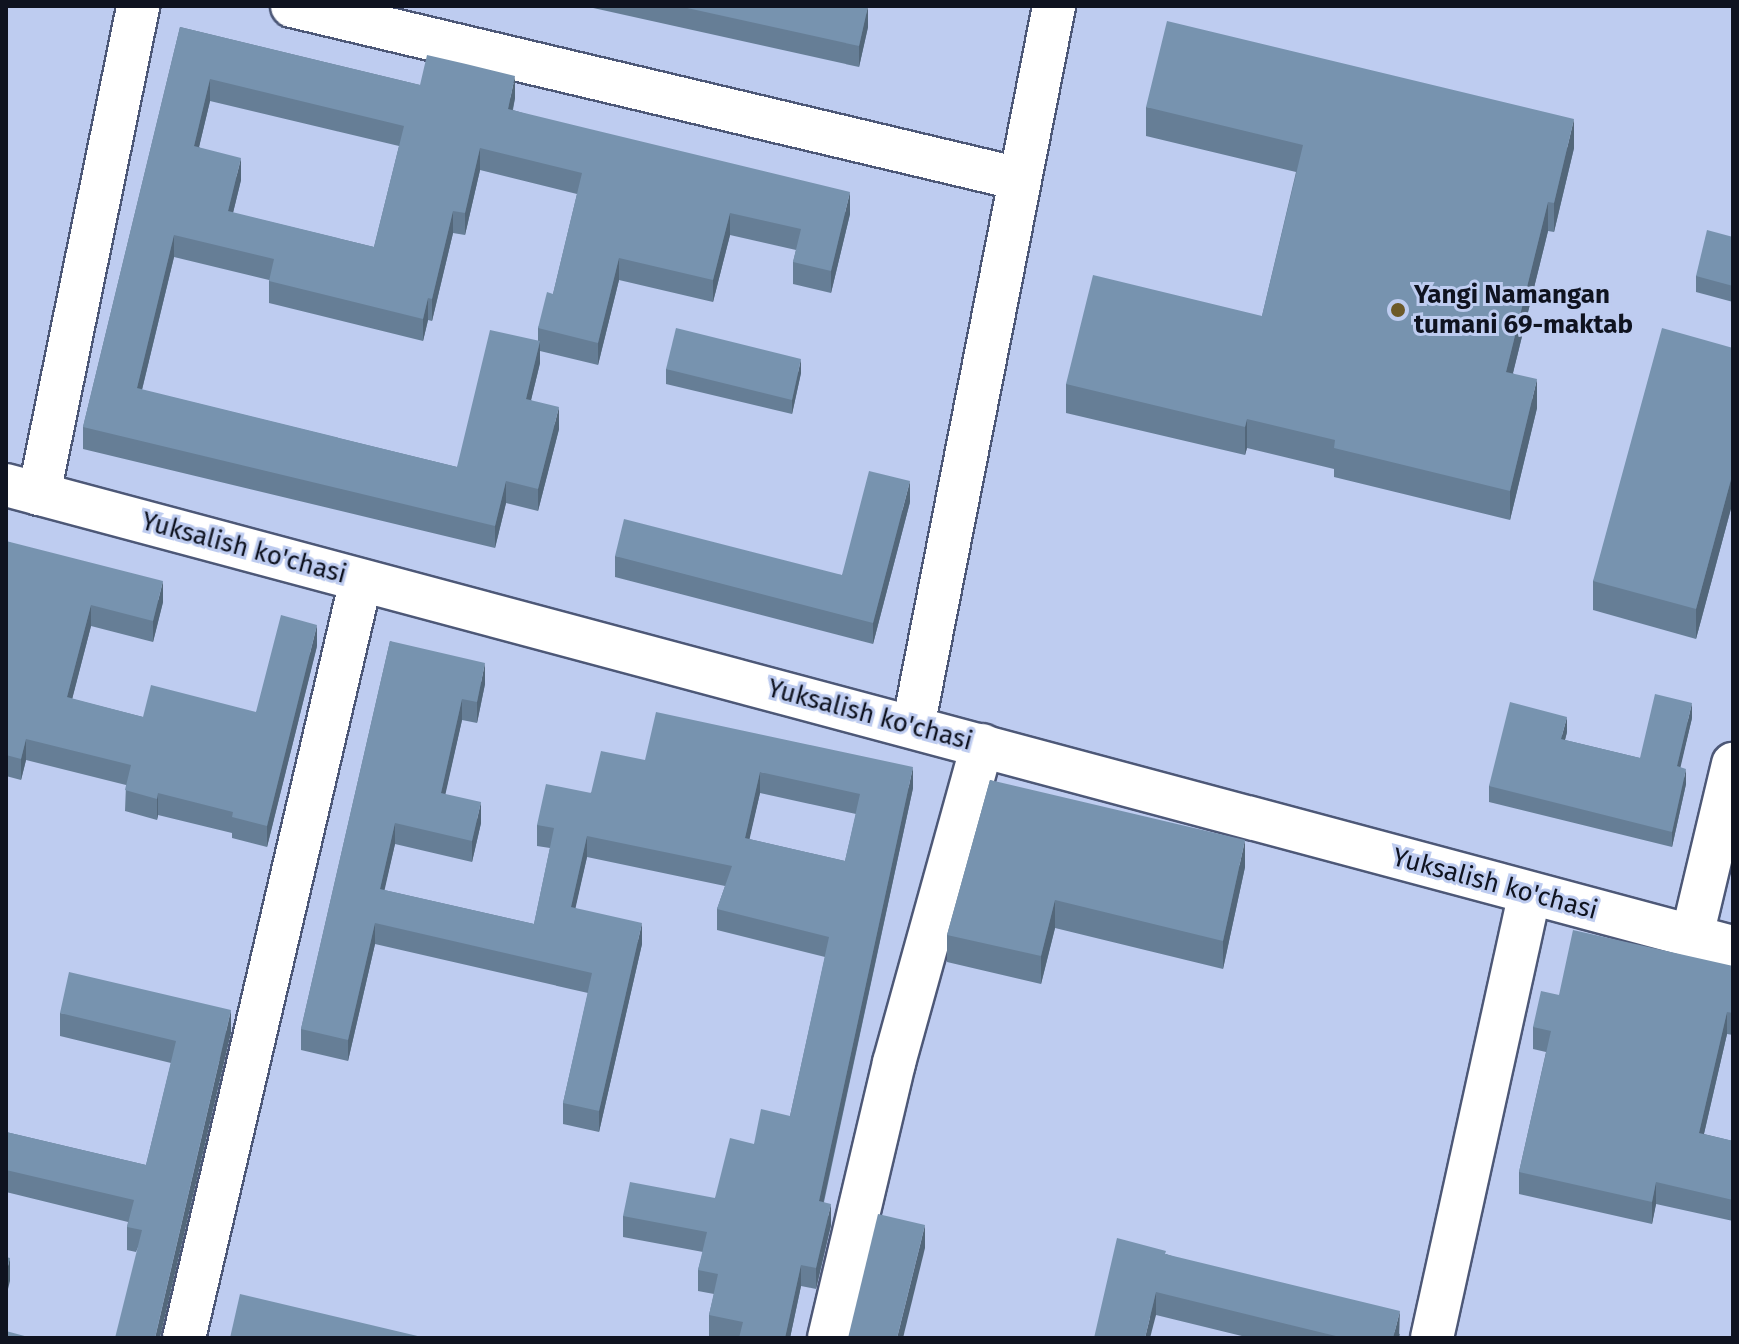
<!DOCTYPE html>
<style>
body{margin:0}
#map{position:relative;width:1739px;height:1344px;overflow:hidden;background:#beccf0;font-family:"Fira Sans",sans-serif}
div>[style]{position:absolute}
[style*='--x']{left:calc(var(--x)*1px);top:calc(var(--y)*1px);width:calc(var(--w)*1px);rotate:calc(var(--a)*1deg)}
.roads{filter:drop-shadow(2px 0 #4d5877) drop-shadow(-2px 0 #4d5877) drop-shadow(0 2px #4d5877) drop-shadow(0 -2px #4d5877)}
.minor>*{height:42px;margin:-21px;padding:0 21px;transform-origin:21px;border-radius:21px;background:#fff}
.wall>*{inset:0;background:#667e96}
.shaded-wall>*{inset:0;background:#53677a}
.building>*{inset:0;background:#7793af}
.dots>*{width:22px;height:22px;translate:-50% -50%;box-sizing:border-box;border:4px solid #beccf0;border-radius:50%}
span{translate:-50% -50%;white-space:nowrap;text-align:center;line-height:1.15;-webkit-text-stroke:6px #beccf0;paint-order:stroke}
.poi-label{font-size:26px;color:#0f1320;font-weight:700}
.left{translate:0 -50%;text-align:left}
.street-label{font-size:26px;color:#0f1320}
.frame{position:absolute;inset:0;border:8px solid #0f1320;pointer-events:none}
</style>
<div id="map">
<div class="roads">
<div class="minor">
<i style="--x:292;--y:6;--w:748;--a:13.37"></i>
<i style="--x:6;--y:485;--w:1788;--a:14.98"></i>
<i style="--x:39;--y:494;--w:498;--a:-78.5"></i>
<i style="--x:913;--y:727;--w:735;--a:-78.93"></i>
<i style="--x:1692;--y:936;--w:177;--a:-76.6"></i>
<i style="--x:184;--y:1338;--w:778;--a:-76.86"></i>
<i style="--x:829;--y:1338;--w:283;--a:-76.7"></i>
<i style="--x:894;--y:1063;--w:330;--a:-74.5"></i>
<i style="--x:1432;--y:1338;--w:455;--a:-77.6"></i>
</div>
</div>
<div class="wall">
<i style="clip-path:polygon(584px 6px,866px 6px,868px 27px,859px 67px)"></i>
<i style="clip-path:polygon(evenodd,180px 27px,420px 85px,515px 98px,513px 110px,850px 214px,831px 293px,793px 284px,793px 262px,796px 250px,730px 235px,713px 302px,619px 280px,598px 365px,540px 351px,540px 363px,531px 400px,559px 429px,538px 511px,506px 503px,495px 548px,83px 449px,83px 427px,180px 27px,210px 101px,399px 146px,374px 247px,233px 213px,241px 180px,199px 147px,210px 101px,180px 27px,480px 170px,577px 194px,553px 294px,538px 328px,538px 341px,457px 467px,142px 390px,174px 257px,269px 280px,269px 303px,423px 341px,428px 320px,432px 321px,453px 233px,465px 235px,480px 170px)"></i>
<i style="clip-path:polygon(1146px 107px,1574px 148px,1554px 232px,1548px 231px,1513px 373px,1537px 408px,1510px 520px,1334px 477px,1334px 469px,1247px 448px,1245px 455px,1066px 413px,1066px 384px,1262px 316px,1296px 172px,1146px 136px)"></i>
<i style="clip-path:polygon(1733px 237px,1733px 302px,1696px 292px,1696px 276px)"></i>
<i style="clip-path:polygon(1733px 348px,1733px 501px,1696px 639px,1593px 610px,1593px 581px)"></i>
<i style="clip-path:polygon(666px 369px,801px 373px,792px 414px,666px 384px)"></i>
<i style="clip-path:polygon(910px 502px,873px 644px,615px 577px,615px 556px,842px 575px)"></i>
<i style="clip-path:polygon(6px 541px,163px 602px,153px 642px,91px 626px,72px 699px,143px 717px,256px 712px,317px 646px,267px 847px,232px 838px,232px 833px,158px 815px,157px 820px,125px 811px,126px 785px,26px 760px,21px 780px,6px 776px)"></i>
<i style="clip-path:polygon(evenodd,390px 641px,485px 684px,477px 723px,462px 720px,445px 794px,481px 823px,472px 862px,395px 844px,384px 890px,534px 924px,550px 848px,537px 846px,537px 825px,645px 760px,913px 788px,824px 1202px,831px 1225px,816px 1289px,801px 1286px,790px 1338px,720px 1338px,709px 1336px,709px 1315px,714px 1294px,698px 1291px,698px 1270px,703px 1252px,623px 1237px,623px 1216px,715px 1198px,754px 1144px,790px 1116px,825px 957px,717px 930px,717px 909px,725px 886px,587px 857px,575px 908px,642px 944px,599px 1132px,563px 1124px,563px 1103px,588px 993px,375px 944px,348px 1061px,301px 1050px,301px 1029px,390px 641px,760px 793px,856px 814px,845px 861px,749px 839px,760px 793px)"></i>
<i style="clip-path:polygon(1692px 718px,1680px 767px,1686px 784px,1672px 847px,1489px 802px,1489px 786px,1567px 732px,1565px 740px,1640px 758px)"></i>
<i style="clip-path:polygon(990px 780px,1245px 867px,1223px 969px,1055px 928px,1041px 984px,947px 962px,947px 935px)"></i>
<i style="clip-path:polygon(1733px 966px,1733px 1035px,1727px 1034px,1704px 1134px,1733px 1141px,1733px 1221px,1656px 1204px,1652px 1224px,1519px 1194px,1519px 1172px,1546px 1052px,1533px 1049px,1533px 1027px,1559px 995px)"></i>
<i style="clip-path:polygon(60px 1013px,231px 1033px,136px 1252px,127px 1250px,127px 1227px,128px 1222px,6px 1192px,6px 1132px,146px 1165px,171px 1063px,60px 1036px)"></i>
<i style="clip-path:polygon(1166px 1254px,1400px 1334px,1399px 1338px,1250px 1338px,1156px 1315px,1094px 1338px)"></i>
</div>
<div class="shaded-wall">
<i style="clip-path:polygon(868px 6px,868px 27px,859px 67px,859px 46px)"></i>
<i style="clip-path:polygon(515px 76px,515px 98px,508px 131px,508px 109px)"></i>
<i style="clip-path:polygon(210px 79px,210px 101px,194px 168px,194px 146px)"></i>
<i style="clip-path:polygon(1574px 119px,1574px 148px,1554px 232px,1554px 203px)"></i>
<i style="clip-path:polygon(480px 148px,480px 170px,465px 235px,465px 213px)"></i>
<i style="clip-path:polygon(241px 158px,241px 180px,228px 233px,228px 211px)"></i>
<i style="clip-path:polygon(850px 192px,850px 214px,831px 293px,831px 271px)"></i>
<i style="clip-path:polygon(1548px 202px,1548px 231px,1506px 401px,1506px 372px)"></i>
<i style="clip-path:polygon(453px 211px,453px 233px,432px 321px,432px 299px)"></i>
<i style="clip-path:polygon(730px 213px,730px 235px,713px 302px,713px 280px)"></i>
<i style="clip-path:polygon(174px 235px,174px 257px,137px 410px,137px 388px)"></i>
<i style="clip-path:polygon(619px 258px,619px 280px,598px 365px,598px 343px)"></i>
<i style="clip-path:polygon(428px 298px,428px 320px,423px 341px,423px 319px)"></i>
<i style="clip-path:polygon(540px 341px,540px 363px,526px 421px,526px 399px)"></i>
<i style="clip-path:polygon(801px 359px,801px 373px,792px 414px,792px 400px)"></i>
<i style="clip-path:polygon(1537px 379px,1537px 408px,1510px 520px,1510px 491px)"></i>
<i style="clip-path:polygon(559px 407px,559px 429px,538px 511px,538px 489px)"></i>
<i style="clip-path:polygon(1247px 419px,1247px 448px,1245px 455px,1245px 427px)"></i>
<i style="clip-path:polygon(1733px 472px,1733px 501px,1696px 639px,1696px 609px)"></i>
<i style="clip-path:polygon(506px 481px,506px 503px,495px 548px,495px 526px)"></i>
<i style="clip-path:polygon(910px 481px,910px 502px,873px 644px,873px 623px)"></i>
<i style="clip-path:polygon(163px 581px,163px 602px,153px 642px,153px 621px)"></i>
<i style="clip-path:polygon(91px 605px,91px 626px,67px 719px,67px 697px)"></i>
<i style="clip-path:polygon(317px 625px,317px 646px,267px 847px,267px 826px)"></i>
<i style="clip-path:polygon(485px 663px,485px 684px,477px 723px,477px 702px)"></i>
<i style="clip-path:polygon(462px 699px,462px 720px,441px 814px,441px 793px)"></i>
<i style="clip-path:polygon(1692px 703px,1692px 718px,1677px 782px,1677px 766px)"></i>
<i style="clip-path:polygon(1567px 717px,1567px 732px,1561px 755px,1561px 739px)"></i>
<i style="clip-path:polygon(26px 739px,26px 760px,21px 780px,21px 759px)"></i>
<i style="clip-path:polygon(913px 767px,913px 788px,819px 1222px,819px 1201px)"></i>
<i style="clip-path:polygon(1686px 769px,1686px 784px,1672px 847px,1672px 832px)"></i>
<i style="clip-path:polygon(760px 772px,760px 793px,745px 859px,745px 838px)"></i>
<i style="clip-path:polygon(158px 793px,158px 815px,157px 820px,157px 799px)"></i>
<i style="clip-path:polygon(481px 802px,481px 823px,472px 862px,472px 841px)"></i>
<i style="clip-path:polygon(395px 823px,395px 844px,380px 910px,380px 889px)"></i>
<i style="clip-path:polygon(587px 836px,587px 857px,571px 928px,571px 907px)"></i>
<i style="clip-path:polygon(1245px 840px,1245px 867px,1223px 969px,1223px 941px)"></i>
<i style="clip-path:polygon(1055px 900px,1055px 928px,1041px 984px,1041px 956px)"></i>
<i style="clip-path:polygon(375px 923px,375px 944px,348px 1061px,348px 1040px)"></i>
<i style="clip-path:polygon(642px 923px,642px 944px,599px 1132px,599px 1111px)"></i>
<i style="clip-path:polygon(231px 1010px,231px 1033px,160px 1338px,155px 1338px)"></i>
<i style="clip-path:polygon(1727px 1012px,1727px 1034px,1699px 1155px,1699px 1133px)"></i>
<i style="clip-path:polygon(1656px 1182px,1656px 1204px,1652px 1224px,1652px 1202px)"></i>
<i style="clip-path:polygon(831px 1204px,831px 1225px,816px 1289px,816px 1268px)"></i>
<i style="clip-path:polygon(925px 1225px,925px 1248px,903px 1338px,897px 1338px)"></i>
<i style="clip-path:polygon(10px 1258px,10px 1281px,6px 1297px,6px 1274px)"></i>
<i style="clip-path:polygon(801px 1265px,801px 1286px,790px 1338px,785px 1338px)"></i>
<i style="clip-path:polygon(1156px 1292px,1156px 1315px,1150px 1338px,1145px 1338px)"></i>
<i style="clip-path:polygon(1400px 1311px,1399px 1338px,1393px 1338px)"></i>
</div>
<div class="building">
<i style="clip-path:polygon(678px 6px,868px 6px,859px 46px)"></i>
<i style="clip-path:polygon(1167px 21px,1574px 119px,1554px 203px,1548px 202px,1506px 372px,1537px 379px,1510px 491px,1334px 448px,1335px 440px,1247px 419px,1245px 427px,1066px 384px,1093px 275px,1262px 316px,1303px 145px,1146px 107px)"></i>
<i style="clip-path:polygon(evenodd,180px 27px,420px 85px,427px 55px,466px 64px,515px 76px,508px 109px,850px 192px,831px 271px,793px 262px,801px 229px,730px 213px,713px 280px,619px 258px,598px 343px,538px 328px,547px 292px,553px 294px,582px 173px,480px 148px,465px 213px,453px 211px,432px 299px,428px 298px,423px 319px,269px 281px,274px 259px,174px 235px,137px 388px,457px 467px,490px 330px,540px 341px,526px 399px,559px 407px,538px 489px,506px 481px,495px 526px,83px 427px,180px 27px,210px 79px,404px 126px,374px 247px,228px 211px,241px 158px,194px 146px,210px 79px)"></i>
<i style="clip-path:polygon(1707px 230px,1733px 237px,1733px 286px,1696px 276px)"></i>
<i style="clip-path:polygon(676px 328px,801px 359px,792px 400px,666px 369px)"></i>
<i style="clip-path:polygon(1662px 328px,1733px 348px,1733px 472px,1696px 609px,1593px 581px)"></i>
<i style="clip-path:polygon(869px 471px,910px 481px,873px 623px,615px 556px,624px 519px,842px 575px)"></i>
<i style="clip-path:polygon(6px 541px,163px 581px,153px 621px,91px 605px,67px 697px,143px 717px,151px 685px,256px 712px,281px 615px,317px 625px,267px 826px,232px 817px,233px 812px,158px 793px,157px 799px,125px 790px,131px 765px,26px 739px,21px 759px,6px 755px)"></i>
<i style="clip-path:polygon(evenodd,390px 641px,485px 663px,477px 702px,462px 699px,441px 793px,481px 802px,472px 841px,395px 823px,380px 889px,534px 924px,554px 828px,537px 825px,546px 784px,591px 793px,601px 751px,645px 760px,656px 712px,913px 767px,819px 1201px,831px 1204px,816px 1268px,801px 1265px,785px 1338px,739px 1338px,743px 1322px,709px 1315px,718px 1274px,698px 1270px,707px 1232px,623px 1216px,630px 1182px,715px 1198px,730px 1138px,754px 1144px,761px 1109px,790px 1116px,829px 937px,717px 909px,732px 866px,587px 836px,571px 907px,642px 923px,599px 1111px,563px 1103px,592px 973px,375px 923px,348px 1040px,301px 1029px,390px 641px,760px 772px,860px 794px,845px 861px,745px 838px,760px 772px)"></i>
<i style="clip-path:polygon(1655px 694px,1692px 703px,1677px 766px,1686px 769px,1672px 832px,1489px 786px,1510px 702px,1567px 717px,1561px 739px,1640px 758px)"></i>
<i style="clip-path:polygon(990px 780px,1245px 840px,1223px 941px,1055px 900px,1041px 956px,947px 935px)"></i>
<i style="clip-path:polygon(1573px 930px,1733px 966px,1733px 1013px,1727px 1012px,1699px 1133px,1733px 1141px,1733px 1200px,1656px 1182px,1652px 1202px,1519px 1172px,1551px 1031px,1533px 1027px,1541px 991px,1559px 995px)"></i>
<i style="clip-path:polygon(69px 972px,231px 1010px,155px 1338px,115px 1338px,142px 1230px,127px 1227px,134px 1200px,6px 1170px,6px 1132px,146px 1165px,176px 1041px,60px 1013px)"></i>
<i style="clip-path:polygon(878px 1214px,925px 1225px,897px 1338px,848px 1338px)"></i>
<i style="clip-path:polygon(1117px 1238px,1166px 1251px,1165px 1254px,1400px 1311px,1393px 1338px,1344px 1338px,1156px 1292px,1145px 1338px,1094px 1338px)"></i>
<i style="clip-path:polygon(6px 1257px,10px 1258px,6px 1274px)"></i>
<i style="clip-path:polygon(240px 1294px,426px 1338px,230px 1338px)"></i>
<i style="clip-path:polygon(6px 1331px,32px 1338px,6px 1338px)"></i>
</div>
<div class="dots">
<i style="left:1398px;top:310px;background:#6d5a29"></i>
</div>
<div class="poi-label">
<span class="left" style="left:1414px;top:310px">Yangi Namangan<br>tumani 69-maktab</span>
</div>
<div class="street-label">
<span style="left:244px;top:548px;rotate:15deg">Yuksalish ko'chasi</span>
<span style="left:870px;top:715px;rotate:15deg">Yuksalish ko'chasi</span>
<span style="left:1495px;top:884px;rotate:15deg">Yuksalish ko'chasi</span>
</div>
<div class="frame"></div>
</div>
